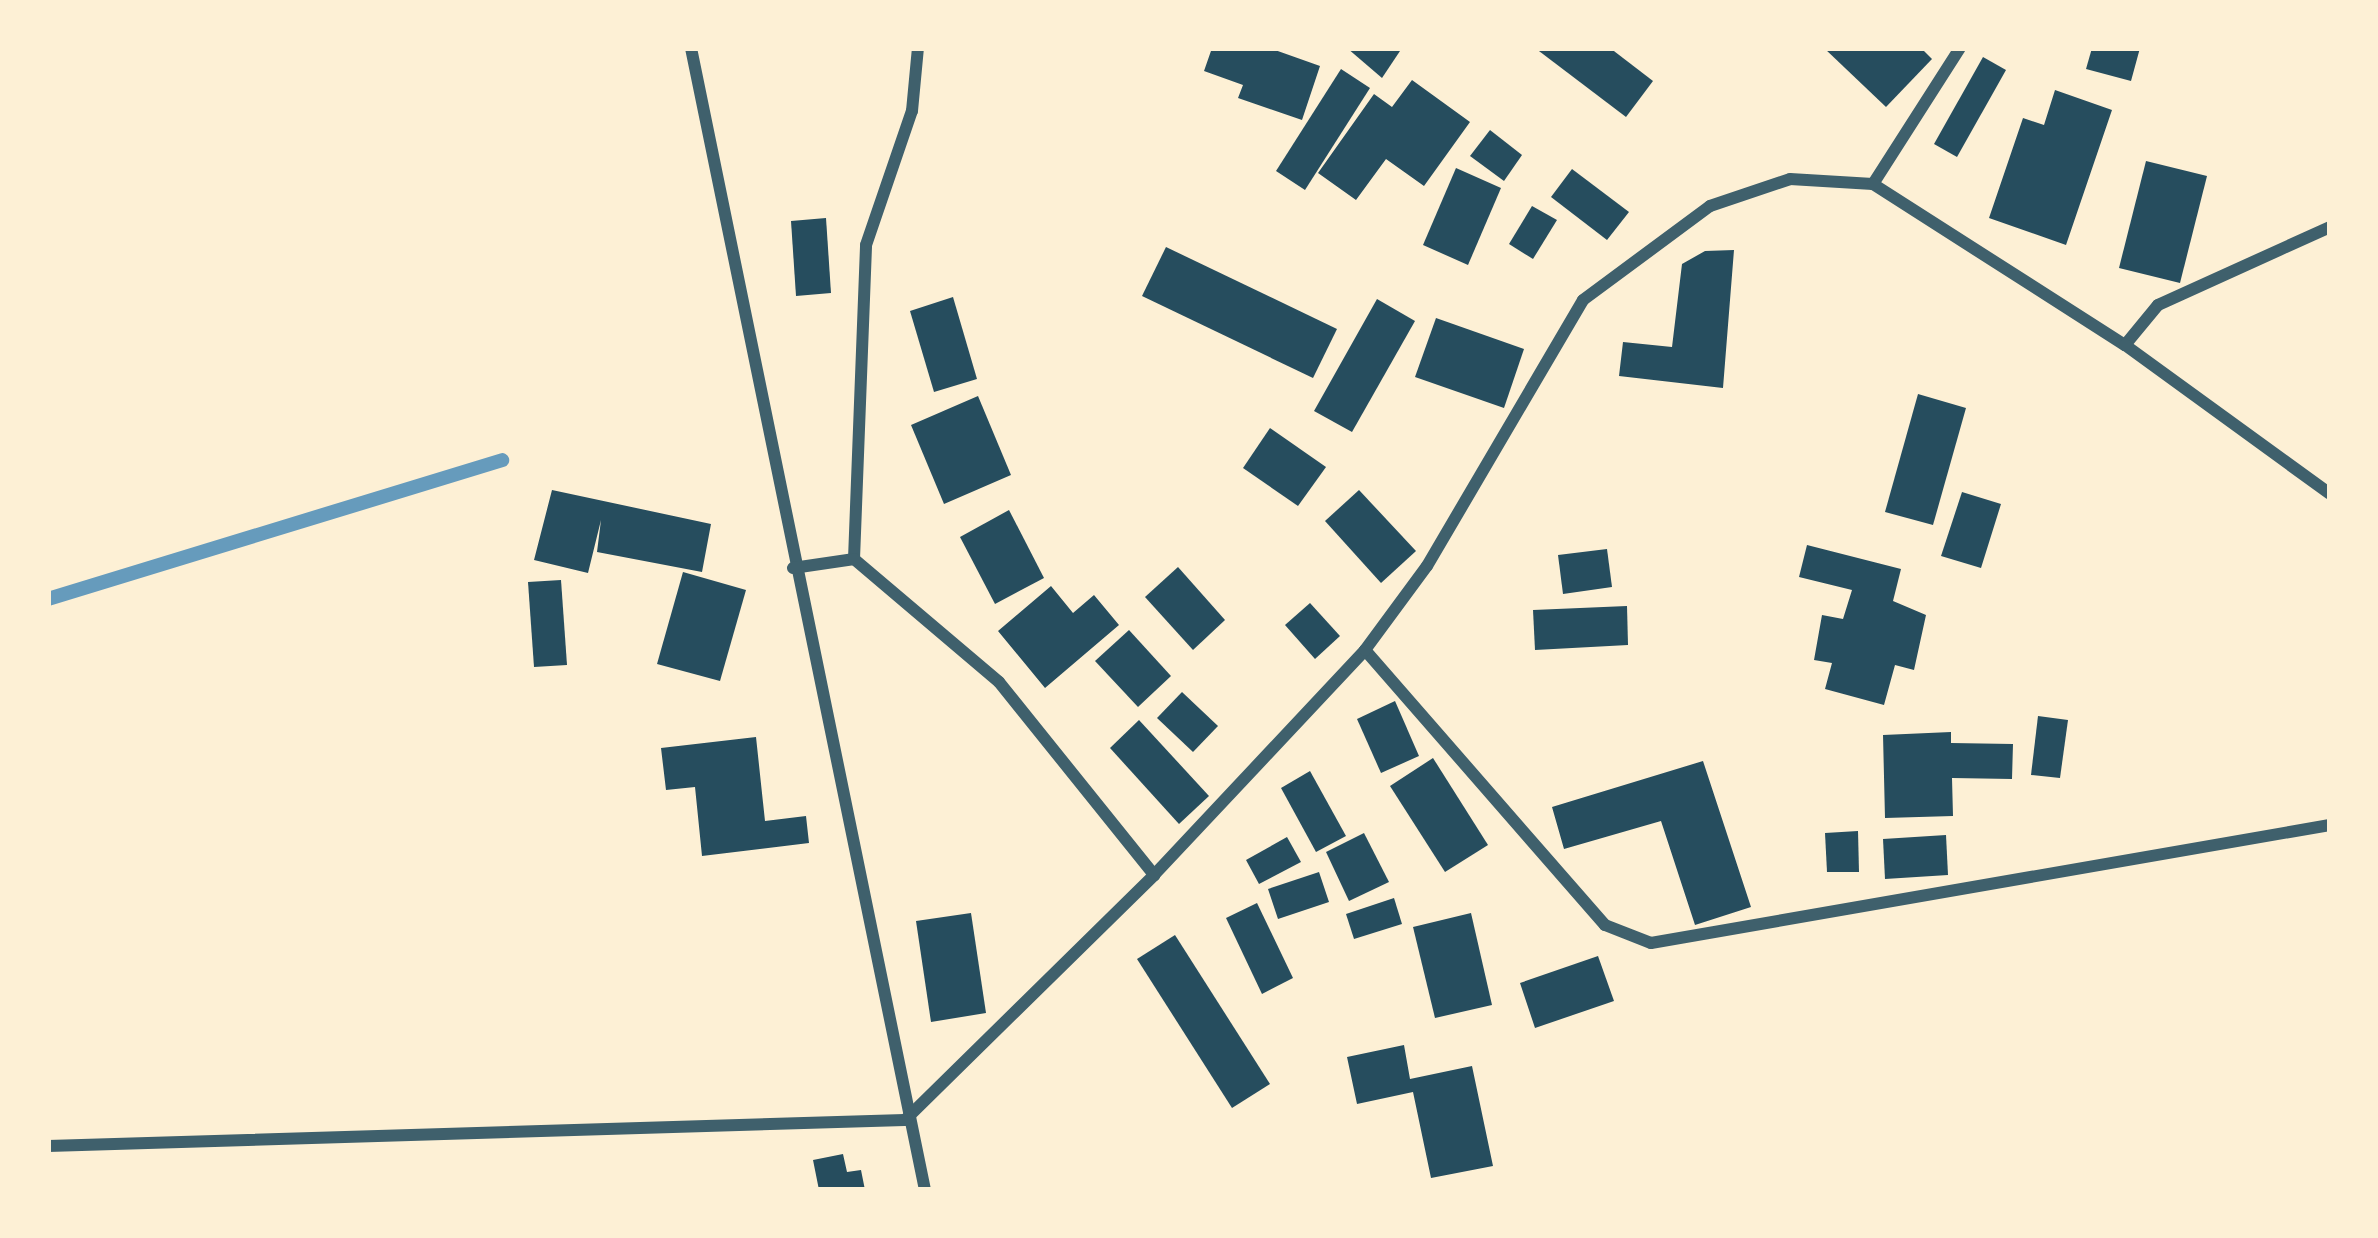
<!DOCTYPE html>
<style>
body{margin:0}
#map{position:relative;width:2378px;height:1238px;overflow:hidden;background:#fdf0d5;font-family:"Titillium Web",sans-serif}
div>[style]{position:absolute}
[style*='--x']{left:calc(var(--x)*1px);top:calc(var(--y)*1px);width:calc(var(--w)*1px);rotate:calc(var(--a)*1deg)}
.stream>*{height:14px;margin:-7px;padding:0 7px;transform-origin:7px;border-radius:7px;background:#669bbc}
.building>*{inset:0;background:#264d5e}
.minor>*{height:12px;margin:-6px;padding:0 6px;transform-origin:6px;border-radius:6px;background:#3f606c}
span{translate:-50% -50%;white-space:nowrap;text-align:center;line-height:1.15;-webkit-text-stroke:10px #fdf0d5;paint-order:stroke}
.frame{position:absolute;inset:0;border:51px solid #fdf0d5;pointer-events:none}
</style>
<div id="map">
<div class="stream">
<i style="--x:48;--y:599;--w:475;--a:-17"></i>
</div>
<div class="building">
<i style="clip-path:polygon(1212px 48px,1269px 48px,1320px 66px,1302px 120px,1238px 98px,1243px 85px,1204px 71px)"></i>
<i style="clip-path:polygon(1347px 48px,1402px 48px,1382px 78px)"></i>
<i style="clip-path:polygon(1535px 48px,1610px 48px,1653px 81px,1626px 117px)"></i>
<i style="clip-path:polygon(1824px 48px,1921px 48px,1932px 59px,1886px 107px)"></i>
<i style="clip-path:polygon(2092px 48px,2140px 48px,2131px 81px,2086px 69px)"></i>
<i style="clip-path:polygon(1983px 57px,2006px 70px,1957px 157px,1934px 144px)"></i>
<i style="clip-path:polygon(1341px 69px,1370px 88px,1305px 190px,1276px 171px)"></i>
<i style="clip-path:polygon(1412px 80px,1470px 122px,1424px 186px,1386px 159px,1356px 200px,1318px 173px,1374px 94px,1392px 107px)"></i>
<i style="clip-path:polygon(2055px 90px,2112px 110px,2066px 245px,1989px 218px,2023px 118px,2044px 125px)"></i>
<i style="clip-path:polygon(1490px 130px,1522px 155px,1504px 181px,1470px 156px)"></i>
<i style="clip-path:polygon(2146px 161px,2207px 176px,2180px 283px,2119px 268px)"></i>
<i style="clip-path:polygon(1456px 168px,1501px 188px,1468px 265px,1423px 245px)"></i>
<i style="clip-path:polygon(1572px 169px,1629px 212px,1607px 240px,1551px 197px)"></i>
<i style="clip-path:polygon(1532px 206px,1557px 220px,1533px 259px,1509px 244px)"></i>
<i style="clip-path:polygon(826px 218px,831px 293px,796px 296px,791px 221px)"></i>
<i style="clip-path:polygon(1166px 247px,1337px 329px,1313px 378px,1142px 296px)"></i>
<i style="clip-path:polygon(1734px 250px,1723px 388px,1619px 376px,1623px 342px,1672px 347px,1682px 264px,1705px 251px)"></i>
<i style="clip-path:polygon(953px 297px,977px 379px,934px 392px,910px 311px)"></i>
<i style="clip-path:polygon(1377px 299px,1415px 321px,1352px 432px,1314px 411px)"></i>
<i style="clip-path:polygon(1436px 318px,1524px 349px,1504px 408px,1415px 377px)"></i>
<i style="clip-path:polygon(1918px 394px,1966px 408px,1933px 525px,1885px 512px)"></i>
<i style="clip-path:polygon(978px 396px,1011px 475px,944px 504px,911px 425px)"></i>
<i style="clip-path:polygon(1270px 428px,1326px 467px,1298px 506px,1243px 468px)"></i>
<i style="clip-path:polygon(552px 490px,711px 524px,702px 572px,597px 552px,601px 520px,588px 573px,534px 560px)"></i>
<i style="clip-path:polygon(1359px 490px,1416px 551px,1381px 583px,1325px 521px)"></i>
<i style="clip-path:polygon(1962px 492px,2001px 504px,1981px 568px,1941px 556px)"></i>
<i style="clip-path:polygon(1009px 510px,1044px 578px,995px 604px,960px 537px)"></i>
<i style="clip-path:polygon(1807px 545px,1901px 569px,1893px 601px,1926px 615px,1914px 670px,1895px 665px,1884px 705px,1825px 689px,1832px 663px,1814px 660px,1822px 615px,1843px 619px,1852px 590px,1799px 577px)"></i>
<i style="clip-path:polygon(1607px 549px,1612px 587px,1563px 594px,1558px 555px)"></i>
<i style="clip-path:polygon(1178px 567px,1225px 620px,1193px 650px,1145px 597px)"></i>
<i style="clip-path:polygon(683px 572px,746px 590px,720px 681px,657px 664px)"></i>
<i style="clip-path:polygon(561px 580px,567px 665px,534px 667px,528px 582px)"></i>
<i style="clip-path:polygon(1051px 586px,1073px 613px,1094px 595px,1119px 625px,1045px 688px,998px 631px)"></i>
<i style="clip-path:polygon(1310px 603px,1340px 636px,1315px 659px,1285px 625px)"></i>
<i style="clip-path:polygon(1627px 606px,1628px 645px,1535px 650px,1533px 610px)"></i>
<i style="clip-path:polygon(1129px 630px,1171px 676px,1138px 707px,1095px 661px)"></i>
<i style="clip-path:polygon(1182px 692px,1218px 726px,1193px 752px,1157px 718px)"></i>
<i style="clip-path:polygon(1395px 701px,1419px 756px,1381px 773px,1357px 719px)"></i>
<i style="clip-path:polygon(2038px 716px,2068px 720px,2060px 778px,2031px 775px)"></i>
<i style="clip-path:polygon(1139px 720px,1209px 796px,1179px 824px,1110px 748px)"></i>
<i style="clip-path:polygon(1951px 732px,1951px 743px,2013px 744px,2012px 779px,1952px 778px,1953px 816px,1885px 818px,1883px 735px)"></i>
<i style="clip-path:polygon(756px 737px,765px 821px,806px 816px,809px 843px,702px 856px,695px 787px,666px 790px,661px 748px)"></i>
<i style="clip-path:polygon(1433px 758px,1488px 845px,1445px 872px,1390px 786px)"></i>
<i style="clip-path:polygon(1703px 761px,1751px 907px,1695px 925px,1661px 821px,1564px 849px,1552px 807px)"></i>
<i style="clip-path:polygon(1310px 771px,1346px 836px,1316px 852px,1281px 788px)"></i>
<i style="clip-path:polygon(1858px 831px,1859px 872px,1827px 872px,1825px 833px)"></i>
<i style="clip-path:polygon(1364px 833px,1389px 882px,1349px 901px,1326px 852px)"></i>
<i style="clip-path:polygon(1946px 835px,1948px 875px,1885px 879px,1883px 839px)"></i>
<i style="clip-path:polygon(1287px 837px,1301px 862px,1259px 884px,1246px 860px)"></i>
<i style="clip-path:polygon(1319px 872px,1329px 902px,1278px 919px,1268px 889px)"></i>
<i style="clip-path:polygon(1394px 898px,1402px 924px,1354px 939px,1346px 914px)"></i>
<i style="clip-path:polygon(1257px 903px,1293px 978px,1262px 994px,1226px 918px)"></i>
<i style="clip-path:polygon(971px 913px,986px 1013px,931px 1022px,916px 921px)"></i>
<i style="clip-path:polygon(1471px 913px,1492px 1005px,1435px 1018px,1413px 927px)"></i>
<i style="clip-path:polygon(1175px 935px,1270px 1084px,1232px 1108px,1137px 959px)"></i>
<i style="clip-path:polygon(1598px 956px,1614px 1001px,1535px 1028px,1520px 983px)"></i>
<i style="clip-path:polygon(1404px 1045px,1410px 1079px,1472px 1066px,1493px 1166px,1431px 1178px,1413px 1092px,1357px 1104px,1347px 1057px)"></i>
<i style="clip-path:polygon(843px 1154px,847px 1172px,861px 1170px,865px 1190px,819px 1190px,813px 1160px)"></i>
</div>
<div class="minor">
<i style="--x:691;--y:48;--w:1166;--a:78.42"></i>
<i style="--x:1873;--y:184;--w:161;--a:-57.4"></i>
<i style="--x:2125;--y:345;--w:52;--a:-50.5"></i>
<i style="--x:2158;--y:305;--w:189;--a:-24.4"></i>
<i style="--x:854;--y:559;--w:314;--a:-87.8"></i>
<i style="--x:866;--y:245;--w:142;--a:-71.1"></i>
<i style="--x:912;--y:111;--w:63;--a:-84.6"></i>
<i style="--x:793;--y:568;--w:62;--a:-8.4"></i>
<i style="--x:854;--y:559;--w:190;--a:40.3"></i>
<i style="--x:999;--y:682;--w:248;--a:51.2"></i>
<i style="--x:1365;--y:650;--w:365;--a:48.9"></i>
<i style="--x:1605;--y:925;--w:49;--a:21.4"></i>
<i style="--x:1651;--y:943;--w:689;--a:-9.86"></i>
<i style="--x:48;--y:1146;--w:857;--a:-1.74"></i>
<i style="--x:905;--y:1120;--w:349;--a:-44.5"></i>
<i style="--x:1154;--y:875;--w:308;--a:-46.8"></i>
<i style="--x:1365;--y:650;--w:104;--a:-53.6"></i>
<i style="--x:1427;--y:566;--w:308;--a:-59.6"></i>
<i style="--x:1583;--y:300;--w:158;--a:-36.5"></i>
<i style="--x:1710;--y:206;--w:84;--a:-18.6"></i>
<i style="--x:1790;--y:179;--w:83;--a:3.4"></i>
<i style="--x:1873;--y:184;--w:299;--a:32.6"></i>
<i style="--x:2125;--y:345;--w:253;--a:36"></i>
</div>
<div class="frame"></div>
</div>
